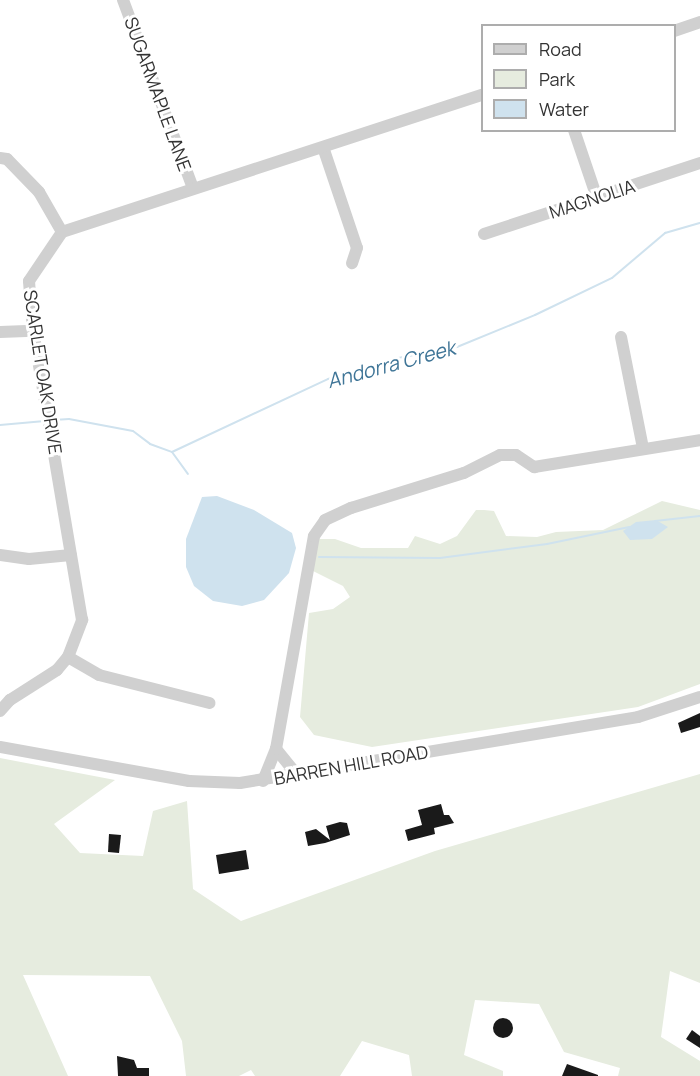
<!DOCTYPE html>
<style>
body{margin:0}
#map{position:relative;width:700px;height:1076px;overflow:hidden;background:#fff;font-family:Manrope,sans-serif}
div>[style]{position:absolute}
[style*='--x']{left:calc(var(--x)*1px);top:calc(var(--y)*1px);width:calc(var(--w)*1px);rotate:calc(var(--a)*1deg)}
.green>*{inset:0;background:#e6ecdf}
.water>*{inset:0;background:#cfe2ee}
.stream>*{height:2px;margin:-1px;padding:0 1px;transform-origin:1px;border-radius:1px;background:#cfe2ee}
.building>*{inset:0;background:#1a1a1a}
.round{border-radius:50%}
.minor>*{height:12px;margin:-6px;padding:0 6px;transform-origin:6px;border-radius:6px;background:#d0d0d0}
span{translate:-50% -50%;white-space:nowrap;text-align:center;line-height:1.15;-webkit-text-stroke:6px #fff;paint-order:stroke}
.street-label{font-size:18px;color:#333}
.water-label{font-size:20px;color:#3f7597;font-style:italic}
.legend{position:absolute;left:481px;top:24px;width:195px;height:108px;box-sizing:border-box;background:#fff;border:2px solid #adadad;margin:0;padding:8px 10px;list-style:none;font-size:18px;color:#333}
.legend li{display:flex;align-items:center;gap:12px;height:30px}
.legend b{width:30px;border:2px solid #adadad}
</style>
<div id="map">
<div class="green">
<i style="clip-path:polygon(662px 501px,700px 510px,700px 684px,638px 707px,372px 747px,314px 735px,300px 717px,309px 613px,333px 609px,350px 597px,343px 586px,311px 570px,319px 539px,335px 539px,361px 548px,408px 548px,415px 536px,440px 544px,457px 536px,476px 510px,484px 510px,494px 511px,506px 536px,537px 537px,556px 532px,603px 530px)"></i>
<i style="clip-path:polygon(0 758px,115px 780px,54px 824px,80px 853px,143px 856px,153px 811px,187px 801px,193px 889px,241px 921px,435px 851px,700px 774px,700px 983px,670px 971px,661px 1037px,700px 1061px,700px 1076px,618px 1076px,620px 1068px,564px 1052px,539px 1004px,475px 1000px,464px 1055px,503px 1071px,503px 1076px,412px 1076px,409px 1055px,362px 1041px,340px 1076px,255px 1076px,251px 1070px,239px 1076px,186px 1076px,182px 1041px,150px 976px,23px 975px,68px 1076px,0 1076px)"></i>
</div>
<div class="water">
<i style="clip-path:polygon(217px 496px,254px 510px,292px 533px,296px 548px,289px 573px,264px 600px,242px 606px,213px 601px,194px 586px,186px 567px,186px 539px,202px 497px)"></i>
<i style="clip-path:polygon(656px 520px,668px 527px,652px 539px,630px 540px,623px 531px,636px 522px)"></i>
</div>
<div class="stream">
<i style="--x:54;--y:420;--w:15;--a:-4"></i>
<i style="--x:69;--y:419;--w:65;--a:10.6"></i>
<i style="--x:133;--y:431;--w:21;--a:37"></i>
<i style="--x:150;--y:444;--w:23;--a:20"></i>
<i style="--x:172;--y:452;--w:172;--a:-25.1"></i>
<i style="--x:328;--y:379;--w:68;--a:-17.1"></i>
<i style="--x:393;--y:359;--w:65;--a:-10.6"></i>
<i style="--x:457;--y:347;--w:84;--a:-22.3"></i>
<i style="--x:535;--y:315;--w:85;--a:-25.7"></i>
<i style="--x:612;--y:278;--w:70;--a:-40.3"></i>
<i style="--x:665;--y:233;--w:36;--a:-16"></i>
<i style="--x:0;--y:425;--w:45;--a:-5.1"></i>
<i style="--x:172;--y:452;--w:27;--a:54"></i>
<i style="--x:655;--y:521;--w:45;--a:-6.3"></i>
<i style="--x:319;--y:557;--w:121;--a:0.5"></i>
<i style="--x:440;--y:558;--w:108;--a:-7.5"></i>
<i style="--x:547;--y:544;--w:84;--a:-11.7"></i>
</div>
<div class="building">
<i style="clip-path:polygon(700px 713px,700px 727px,681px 733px,678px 723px)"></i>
<i style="clip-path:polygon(441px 804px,444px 815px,449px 815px,454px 823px,434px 828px,435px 834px,408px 841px,405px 830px,422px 825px,418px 810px)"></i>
<i style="clip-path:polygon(340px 822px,347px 823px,350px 835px,325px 843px,308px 846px,305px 832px,316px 829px,330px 840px,326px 826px)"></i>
<i style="clip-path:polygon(109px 834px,121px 835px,119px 853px,108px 852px)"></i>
<i style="clip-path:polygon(246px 850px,249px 869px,219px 874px,216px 855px)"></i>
<i class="round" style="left:493px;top:1018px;width:20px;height:20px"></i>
<i style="clip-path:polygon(692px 1030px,700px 1036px,700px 1048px,686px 1039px)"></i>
<i style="clip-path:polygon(117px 1056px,134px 1060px,137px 1068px,149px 1068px,149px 1076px,118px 1076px)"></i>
<i style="clip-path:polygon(567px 1064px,598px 1075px,598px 1076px,562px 1076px)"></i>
</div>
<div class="minor">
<i style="--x:123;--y:0;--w:201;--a:69.6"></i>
<i style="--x:674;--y:31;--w:28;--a:-19"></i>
<i style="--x:574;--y:130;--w:72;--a:71.3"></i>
<i style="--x:324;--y:150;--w:103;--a:71.4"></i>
<i style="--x:357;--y:248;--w:16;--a:108"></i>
<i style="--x:0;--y:158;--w:7;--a:8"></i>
<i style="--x:7;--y:159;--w:46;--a:45.9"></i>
<i style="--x:39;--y:192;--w:46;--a:60.1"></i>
<i style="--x:484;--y:234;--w:227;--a:-18.2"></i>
<i style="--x:0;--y:332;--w:33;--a:-2"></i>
<i style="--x:621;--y:337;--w:113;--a:78.8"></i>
<i style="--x:0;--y:555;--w:29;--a:8"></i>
<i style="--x:29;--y:559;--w:42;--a:-5.4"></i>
<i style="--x:68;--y:657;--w:36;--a:30"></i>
<i style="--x:99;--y:675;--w:114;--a:14.2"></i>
<i style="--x:0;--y:711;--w:15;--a:-48"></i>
<i style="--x:10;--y:700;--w:56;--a:-32.6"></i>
<i style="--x:57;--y:670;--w:17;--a:-50"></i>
<i style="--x:68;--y:657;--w:40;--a:-69"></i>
<i style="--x:82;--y:620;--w:293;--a:-99.6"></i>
<i style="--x:33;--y:331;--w:50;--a:-94.6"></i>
<i style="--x:29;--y:281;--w:59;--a:-56"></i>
<i style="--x:62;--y:232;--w:442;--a:-18.1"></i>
<i style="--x:0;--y:747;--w:192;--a:10.2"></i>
<i style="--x:189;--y:781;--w:51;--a:2.2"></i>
<i style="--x:240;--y:783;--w:403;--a:-9.4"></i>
<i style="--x:638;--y:717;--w:65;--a:-17.9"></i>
<i style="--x:276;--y:749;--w:33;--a:51"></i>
<i style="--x:263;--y:781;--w:35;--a:-68"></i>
<i style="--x:276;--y:749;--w:216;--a:-79.9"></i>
<i style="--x:314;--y:536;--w:19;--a:-55"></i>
<i style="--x:325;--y:520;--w:29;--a:-25"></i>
<i style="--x:351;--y:508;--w:118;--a:-17.2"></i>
<i style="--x:464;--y:473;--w:40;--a:-26.6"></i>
<i style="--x:500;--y:455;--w:16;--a:0"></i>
<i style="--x:516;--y:455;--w:22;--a:34"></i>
<i style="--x:534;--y:467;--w:168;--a:-9.2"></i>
</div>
<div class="street-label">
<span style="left:158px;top:94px;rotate:70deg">SUGARMAPLE LANE</span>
<span style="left:592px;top:199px;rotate:-18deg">MAGNOLIA</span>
<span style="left:43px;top:372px;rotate:81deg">SCARLET OAK DRIVE</span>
<span style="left:351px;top:765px;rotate:-10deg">BARREN HILL ROAD</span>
</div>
<div class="water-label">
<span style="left:391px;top:364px;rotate:-15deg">Andorra Creek</span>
</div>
<ul class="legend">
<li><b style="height:8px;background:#d0d0d0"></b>Road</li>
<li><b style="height:16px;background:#e6ecdf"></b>Park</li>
<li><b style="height:16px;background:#cfe2ee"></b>Water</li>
</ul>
</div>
